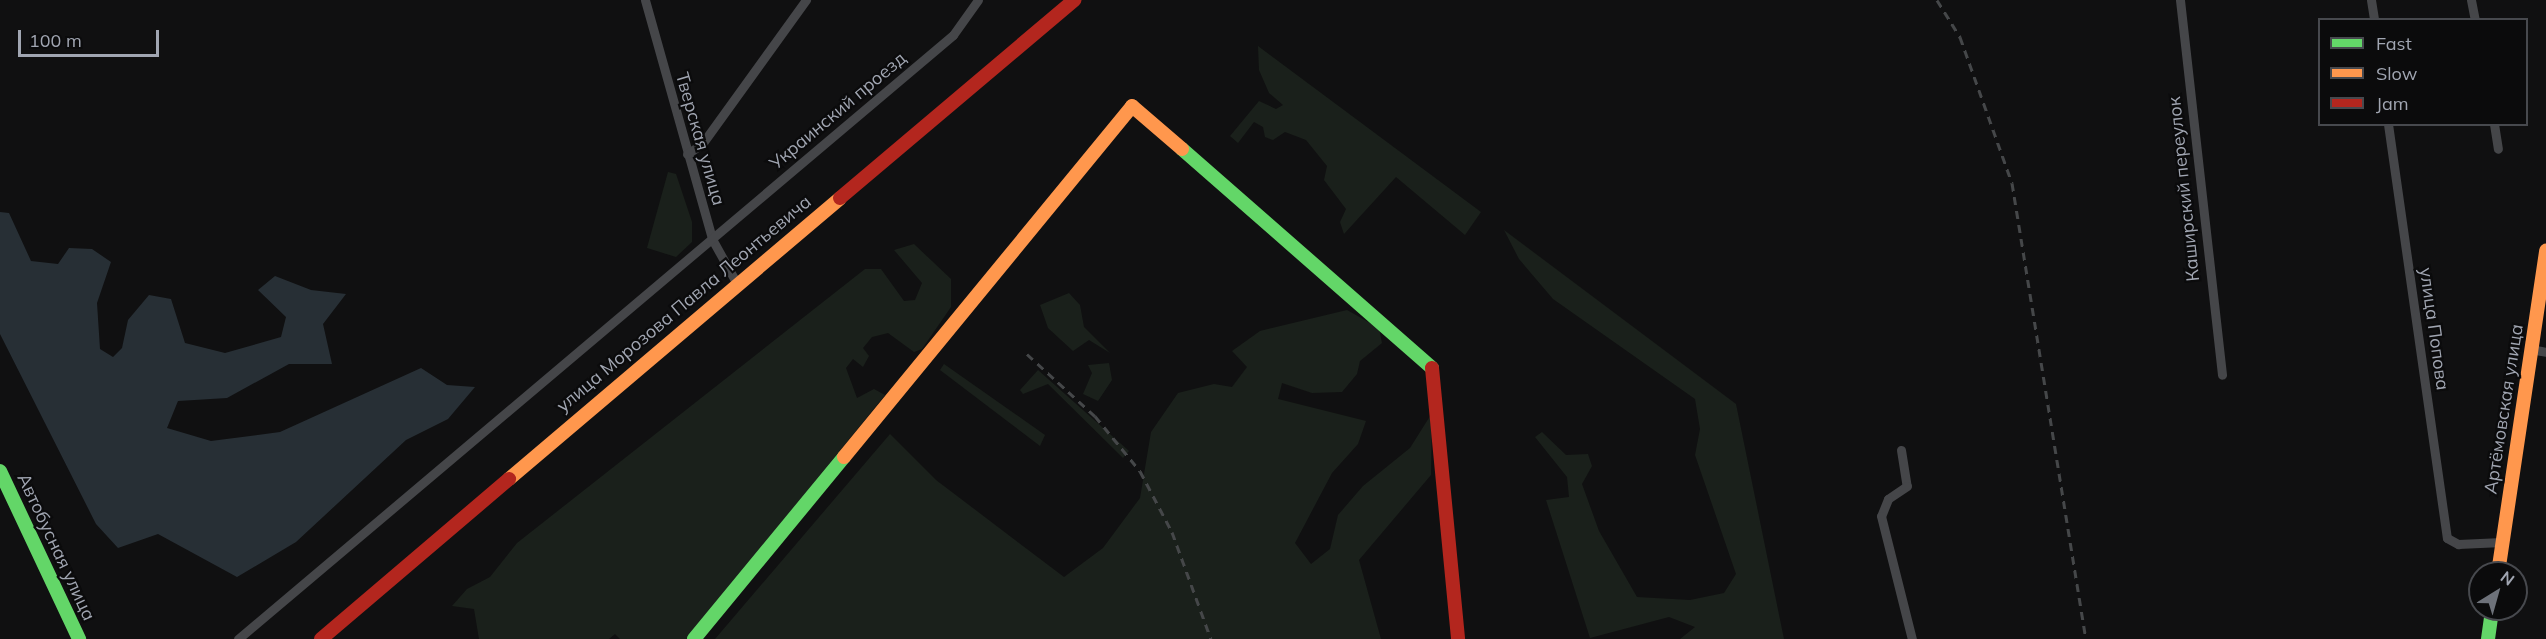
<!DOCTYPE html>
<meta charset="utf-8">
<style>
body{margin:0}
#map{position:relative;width:2546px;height:639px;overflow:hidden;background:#101011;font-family:Mulish,sans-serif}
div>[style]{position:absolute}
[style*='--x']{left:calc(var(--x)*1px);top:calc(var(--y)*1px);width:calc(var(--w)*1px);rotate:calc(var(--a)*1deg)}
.green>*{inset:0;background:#1a201b}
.water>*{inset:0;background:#272f35}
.street>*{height:9px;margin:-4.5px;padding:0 4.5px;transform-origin:4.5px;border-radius:4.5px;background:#454649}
.fast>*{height:14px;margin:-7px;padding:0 7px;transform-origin:7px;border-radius:7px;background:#63d668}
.slow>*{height:14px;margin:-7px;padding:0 7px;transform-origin:7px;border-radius:7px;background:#ff974d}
.jam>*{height:14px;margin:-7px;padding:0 7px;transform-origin:7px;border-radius:7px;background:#b3261e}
.rail>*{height:3px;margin-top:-1.5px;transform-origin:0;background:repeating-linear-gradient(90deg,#454749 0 8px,transparent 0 14px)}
span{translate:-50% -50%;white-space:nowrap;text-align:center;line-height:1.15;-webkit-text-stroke:4.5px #0b0b0c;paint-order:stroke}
.street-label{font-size:18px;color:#a1a6b2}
.legend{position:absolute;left:2318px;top:18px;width:210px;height:108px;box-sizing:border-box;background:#0b0b0c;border:2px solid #47494e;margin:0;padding:8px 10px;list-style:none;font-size:18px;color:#a1a6b2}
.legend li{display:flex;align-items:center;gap:12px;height:30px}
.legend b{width:30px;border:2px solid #47494e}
.north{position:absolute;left:2468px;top:561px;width:60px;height:60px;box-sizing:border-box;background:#0b0b0c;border:2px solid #47494e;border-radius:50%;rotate:37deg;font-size:16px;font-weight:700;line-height:24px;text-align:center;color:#a1a6b2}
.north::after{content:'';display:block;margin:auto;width:21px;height:27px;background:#6e727a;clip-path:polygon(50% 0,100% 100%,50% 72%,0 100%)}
.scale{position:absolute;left:18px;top:30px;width:141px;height:27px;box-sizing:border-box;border:3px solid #a1a6b2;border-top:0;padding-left:8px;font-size:18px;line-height:21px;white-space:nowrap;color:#a1a6b2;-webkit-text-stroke:4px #0b0b0c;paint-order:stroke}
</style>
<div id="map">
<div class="green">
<i style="clip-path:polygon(1258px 46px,1481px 212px,1465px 235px,1396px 177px,1344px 234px,1340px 222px,1346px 209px,1324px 180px,1327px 166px,1306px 140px,1285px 132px,1273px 140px,1265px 137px,1263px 127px,1254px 122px,1238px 143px,1230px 136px,1259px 101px,1276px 109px,1283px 105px,1269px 93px,1259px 70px)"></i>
<i style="clip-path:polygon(668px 172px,676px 174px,692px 222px,692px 242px,676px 257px,647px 248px)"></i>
<i style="clip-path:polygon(1504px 230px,1736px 404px,1784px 639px,1680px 639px,1695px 627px,1669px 617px,1590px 638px,1546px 500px,1569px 497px,1567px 477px,1535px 437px,1542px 432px,1566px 455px,1588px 454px,1592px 466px,1582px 484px,1599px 531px,1637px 597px,1690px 600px,1724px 593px,1736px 574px,1695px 455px,1700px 429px,1695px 399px,1553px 299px,1519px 259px)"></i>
<i style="clip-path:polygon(914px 244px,951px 279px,951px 307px,922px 349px,914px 352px,888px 333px,872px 337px,863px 348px,869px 356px,863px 367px,853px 359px,846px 368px,857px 398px,874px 389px,885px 395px,687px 639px,620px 639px,615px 634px,609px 639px,479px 639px,474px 609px,452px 606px,467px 589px,490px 577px,517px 543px,865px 269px,881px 269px,904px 301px,915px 300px,922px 283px,894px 250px)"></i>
<i style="clip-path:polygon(1069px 293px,1080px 305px,1084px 327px,1110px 353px,1089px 340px,1073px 351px,1048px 328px,1040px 305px)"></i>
<i style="clip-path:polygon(1347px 310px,1379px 328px,1382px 343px,1360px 361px,1357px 374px,1342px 392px,1312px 393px,1282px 383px,1278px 399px,1366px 421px,1358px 444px,1332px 473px,1295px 543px,1311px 564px,1330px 549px,1338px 515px,1363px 486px,1410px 448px,1432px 413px,1431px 475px,1359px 560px,1381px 639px,715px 639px,890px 434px,936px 480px,1064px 577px,1103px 548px,1140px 498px,1151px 432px,1178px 393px,1214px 384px,1232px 387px,1247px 367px,1232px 351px,1260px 331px)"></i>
<i style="clip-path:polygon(1109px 363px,1112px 380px,1098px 401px,1083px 394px,1092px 373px,1088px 365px)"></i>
<i style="clip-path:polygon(944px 364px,1045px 435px,1040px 446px,940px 370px)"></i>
<i style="clip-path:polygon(1038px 370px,1129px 451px,1123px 458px,1048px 384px,1023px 394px,1020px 390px)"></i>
</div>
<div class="water">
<i style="clip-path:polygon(0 212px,9px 213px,31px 261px,58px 264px,69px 248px,92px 249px,111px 262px,97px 303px,100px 349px,113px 357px,122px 348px,128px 320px,149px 295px,171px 299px,185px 343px,225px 353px,281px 337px,286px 317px,258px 290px,275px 276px,311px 290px,346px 294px,323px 324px,332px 364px,289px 364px,227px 398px,178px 401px,167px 428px,211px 441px,280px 432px,421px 368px,447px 385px,475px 387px,448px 419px,406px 440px,296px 542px,237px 577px,158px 534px,118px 548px,96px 524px,0 334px)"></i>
</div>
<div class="street">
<i style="--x:645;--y:0;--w:248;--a:74.3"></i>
<i style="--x:712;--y:239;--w:49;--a:60.8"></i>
<i style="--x:2180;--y:0;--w:377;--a:83.6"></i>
<i style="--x:2371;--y:0;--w:20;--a:81"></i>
<i style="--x:2471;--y:0;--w:20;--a:79"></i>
<i style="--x:2388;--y:124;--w:418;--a:81.9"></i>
<i style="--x:2447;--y:538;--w:13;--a:29"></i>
<i style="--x:2458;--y:544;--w:44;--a:-2.6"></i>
<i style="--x:2494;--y:124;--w:25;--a:81"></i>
<i style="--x:687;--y:154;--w:18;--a:-34"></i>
<i style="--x:702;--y:144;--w:178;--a:-54.2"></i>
<i style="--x:2531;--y:349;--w:15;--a:11"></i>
<i style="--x:1901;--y:450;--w:36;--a:81"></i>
<i style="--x:1907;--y:486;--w:23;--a:146"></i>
<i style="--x:1888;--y:499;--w:18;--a:112"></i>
<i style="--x:1881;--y:516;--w:127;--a:75.9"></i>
<i style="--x:238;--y:639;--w:936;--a:-40.19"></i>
<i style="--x:953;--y:35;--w:43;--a:-54.5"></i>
</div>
<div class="fast">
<i style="--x:1182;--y:149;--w:332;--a:41.2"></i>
<i style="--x:0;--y:471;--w:186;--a:64.8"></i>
<i style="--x:694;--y:639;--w:236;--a:-50.5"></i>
<i style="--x:2488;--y:639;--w:30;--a:-82"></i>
</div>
<div class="slow">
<i style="--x:844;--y:457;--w:454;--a:-50.6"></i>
<i style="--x:1132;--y:106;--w:66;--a:40.7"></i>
<i style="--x:509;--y:479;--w:434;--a:-40.3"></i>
<i style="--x:2498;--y:573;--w:326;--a:-81.5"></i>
</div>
<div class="jam">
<i style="--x:840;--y:198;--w:307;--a:-40.2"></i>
<i style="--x:1432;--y:368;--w:272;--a:84.5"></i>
<i style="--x:321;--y:639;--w:247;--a:-40.4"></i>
</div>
<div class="rail">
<i style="--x:1937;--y:0;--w:44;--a:58.1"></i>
<i style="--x:1960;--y:37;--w:155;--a:70.4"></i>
<i style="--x:2012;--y:183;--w:462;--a:80.8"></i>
<i style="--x:1027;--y:354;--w:92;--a:42.4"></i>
<i style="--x:1095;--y:416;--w:71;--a:50.7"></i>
<i style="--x:1140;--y:471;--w:69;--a:62.3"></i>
<i style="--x:1172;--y:532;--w:114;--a:70"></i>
</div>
<div class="street-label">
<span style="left:838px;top:111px;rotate:-40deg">Украинский проезд</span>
<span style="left:700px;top:139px;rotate:74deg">Тверская улица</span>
<span style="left:2184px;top:189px;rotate:-96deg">Каширский переулок</span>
<span style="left:684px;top:304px;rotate:-40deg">улица Морозова Павла Леонтьевича</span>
<span style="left:2434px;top:329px;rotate:82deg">улица Попова</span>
<span style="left:2504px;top:409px;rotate:-81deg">Артёмовская улица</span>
<span style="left:56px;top:547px;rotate:65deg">Автобусная улица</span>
</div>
<ul class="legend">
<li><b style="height:8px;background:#63d668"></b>Fast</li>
<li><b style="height:8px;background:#ff974d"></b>Slow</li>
<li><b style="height:8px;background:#b3261e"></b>Jam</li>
</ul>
<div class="north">N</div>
<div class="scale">100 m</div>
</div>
